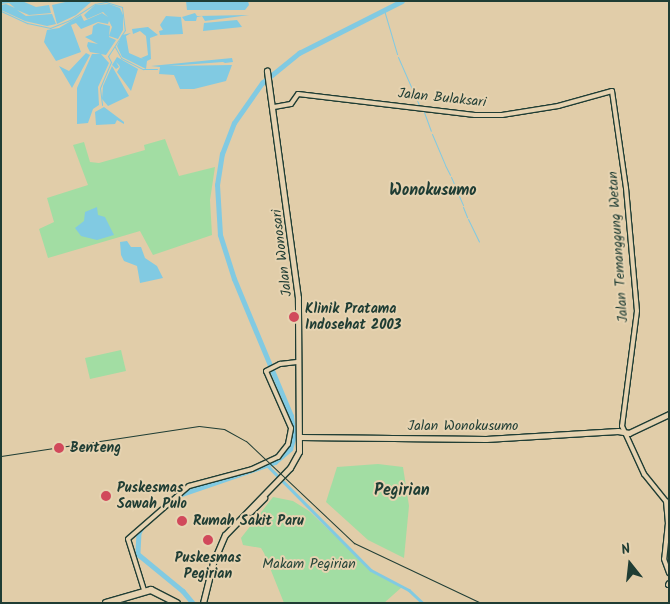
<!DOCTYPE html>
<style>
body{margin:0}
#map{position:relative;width:670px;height:604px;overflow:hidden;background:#e1cda9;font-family:Kalam,sans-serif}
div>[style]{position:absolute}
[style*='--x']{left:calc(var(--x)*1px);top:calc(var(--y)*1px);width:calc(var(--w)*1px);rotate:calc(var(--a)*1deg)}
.green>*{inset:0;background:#a2dda3}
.water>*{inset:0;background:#81cae2}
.stream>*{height:1px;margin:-0.5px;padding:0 0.5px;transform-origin:0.5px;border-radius:0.5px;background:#81cae2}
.canal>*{height:2.5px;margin:-1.25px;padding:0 1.25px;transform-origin:1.25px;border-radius:1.25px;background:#81cae2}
.river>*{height:4.5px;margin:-2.25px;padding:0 2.25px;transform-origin:2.25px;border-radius:2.25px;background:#81cae2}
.roads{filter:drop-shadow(1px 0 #1f3d34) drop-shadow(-1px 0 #1f3d34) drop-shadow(0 1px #1f3d34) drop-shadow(0 -1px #1f3d34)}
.tertiary>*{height:4px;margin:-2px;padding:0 2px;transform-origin:2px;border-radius:2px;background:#e6d3b1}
.secondary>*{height:4.5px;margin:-2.25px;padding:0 2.25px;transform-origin:2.25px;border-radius:2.25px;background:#e6d3b1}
.trunk>*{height:6px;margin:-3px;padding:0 3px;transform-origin:3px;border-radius:3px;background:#e6d3b1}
.rail>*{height:1px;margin:-0.5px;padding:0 0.5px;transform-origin:0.5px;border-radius:0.5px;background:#1f3d34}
.dots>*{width:14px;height:14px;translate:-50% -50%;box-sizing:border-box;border:2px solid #e6d3b1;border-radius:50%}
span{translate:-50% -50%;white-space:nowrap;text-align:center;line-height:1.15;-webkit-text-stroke:4px #e6d3b1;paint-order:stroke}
.street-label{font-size:14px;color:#1f3d34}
.poi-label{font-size:14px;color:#1f3d34;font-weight:700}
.left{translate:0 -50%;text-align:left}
.park-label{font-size:14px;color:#26453a}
.quarter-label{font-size:16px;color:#1f3d34;font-weight:700}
.frame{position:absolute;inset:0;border:2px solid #1f3d34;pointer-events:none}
.north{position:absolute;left:605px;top:539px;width:50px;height:50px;-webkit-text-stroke:4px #e6d3b1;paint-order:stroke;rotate:344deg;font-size:14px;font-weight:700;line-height:20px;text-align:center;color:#1f3d34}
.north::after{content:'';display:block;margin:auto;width:18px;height:22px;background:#1f3d34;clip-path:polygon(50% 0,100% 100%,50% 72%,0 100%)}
</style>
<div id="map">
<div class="green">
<i style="clip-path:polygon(165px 139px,179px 176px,215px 167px,210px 200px,212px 235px,153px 255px,140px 231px,48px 258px,39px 229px,54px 222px,47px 198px,88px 185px,73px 145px,84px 142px,90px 162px,99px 163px,145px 150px,144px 145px)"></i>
<i style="clip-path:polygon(121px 350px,126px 371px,90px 379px,85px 358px)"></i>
<i style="clip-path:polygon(378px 464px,403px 467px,409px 506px,404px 558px,368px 540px,326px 502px,337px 467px)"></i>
<i style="clip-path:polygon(273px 497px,293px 501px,309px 511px,374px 573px,402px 587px,384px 603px,284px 603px,264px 553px,261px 548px,243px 545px,241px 538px)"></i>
</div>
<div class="water">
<i style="clip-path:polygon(1px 1px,22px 1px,36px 7px,49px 5px,51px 13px,29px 15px,17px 10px,26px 16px,52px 14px,56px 24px,47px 26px,25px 21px,1px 10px,1px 5px,6px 4px,15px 8px,9px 3px,1px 4px)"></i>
<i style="clip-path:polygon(70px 1px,91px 2px,76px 15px,57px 24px,52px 5px)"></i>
<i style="clip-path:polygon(186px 1px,248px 1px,249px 5px,245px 10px,187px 10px)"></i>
<i style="clip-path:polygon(109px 4px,120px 8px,123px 15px,123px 30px,118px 39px,109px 36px,112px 27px,109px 21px,108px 24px,98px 22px,81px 29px,76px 23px,71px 25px,81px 52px,56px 61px,44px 42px,47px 30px,59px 28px,81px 15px,84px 21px,102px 13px,108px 17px,103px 12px,87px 19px,84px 15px,95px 5px)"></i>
<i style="clip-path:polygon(195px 13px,197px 16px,249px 15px,205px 21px,202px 16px,197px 17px,196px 21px,185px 21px,182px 17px)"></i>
<i style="clip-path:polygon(166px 16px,181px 17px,183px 34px,160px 35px,159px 31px,163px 30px,160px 25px)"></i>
<i style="clip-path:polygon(237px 20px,242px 27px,203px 31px,204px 23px)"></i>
<i style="clip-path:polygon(98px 23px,110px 26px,109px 37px,116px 40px,106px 55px,90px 52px,87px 46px,88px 42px,98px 44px,85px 37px,92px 34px,93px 26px)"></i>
<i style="clip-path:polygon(148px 27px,158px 35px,150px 38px,151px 59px,147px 61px,146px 69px,122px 57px,117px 46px,122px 35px,131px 33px,126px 36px,129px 53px,145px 60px,141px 58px,148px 55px,146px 36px,140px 31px,133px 34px,132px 29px)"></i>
<i style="clip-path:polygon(86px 53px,90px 55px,72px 88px,59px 66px,69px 71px)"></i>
<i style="clip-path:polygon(92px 54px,101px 54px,109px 63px,98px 87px,99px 105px,93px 109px,88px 123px,77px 124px,77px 88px)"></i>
<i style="clip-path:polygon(117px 57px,138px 69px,131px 91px,117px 72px,120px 67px,119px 65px,116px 62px,119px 67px,116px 69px,112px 65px)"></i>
<i style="clip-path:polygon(232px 58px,233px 62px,225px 63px,223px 62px,168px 66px,232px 65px,226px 81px,194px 89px,180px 89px,174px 75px,159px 74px,160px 67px,151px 66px)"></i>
<i style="clip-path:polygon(112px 66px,129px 96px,108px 106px,102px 99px,103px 86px)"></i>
<i style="clip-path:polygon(104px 107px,124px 122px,124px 124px,117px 120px,115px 124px,96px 125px,95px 112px)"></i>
<i style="clip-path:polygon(97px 207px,98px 215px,105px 217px,114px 235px,97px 240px,81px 236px,75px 228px,84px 221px,85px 212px)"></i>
<i style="clip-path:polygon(127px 241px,131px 247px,141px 247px,145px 258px,157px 266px,163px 278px,140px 283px,137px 266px,124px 261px,121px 255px,120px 242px)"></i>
</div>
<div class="stream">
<i style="--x:384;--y:10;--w:46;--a:73.5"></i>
<i style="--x:1;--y:11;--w:29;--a:25"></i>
<i style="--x:27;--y:23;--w:24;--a:12"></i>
<i style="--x:50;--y:28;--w:22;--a:-22"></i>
<i style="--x:70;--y:20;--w:30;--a:-33"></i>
<i style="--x:95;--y:4;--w:11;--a:-10"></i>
<i style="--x:106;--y:2;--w:17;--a:17"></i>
<i style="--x:122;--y:7;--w:23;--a:83"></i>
<i style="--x:125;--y:30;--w:31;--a:123"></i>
<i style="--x:108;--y:56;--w:7;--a:63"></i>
<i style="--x:111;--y:62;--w:28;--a:113"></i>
<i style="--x:100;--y:88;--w:17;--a:83"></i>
<i style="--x:115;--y:47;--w:13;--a:61"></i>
<i style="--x:121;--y:58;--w:25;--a:27"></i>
<i style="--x:143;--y:69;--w:14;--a:0"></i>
<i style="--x:398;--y:57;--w:55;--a:66.3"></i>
<i style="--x:424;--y:112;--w:20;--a:70"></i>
<i style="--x:432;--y:134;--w:33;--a:67"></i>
<i style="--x:445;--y:165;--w:11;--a:63"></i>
<i style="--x:451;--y:177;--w:10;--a:66"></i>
<i style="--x:455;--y:186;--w:10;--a:66"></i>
<i style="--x:459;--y:196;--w:10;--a:66"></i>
<i style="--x:463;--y:207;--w:11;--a:68"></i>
<i style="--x:468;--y:219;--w:25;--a:64"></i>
</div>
<div class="canal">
<i style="--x:268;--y:466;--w:146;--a:45.3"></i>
<i style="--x:371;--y:570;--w:43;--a:27.8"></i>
<i style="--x:409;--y:590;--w:19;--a:43"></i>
</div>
<div class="river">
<i style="--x:182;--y:494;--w:98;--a:-19"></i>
<i style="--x:275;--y:462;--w:20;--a:-41"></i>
<i style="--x:290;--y:449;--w:14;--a:-73"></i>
<i style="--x:294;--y:436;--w:20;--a:-99"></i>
<i style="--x:291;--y:416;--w:148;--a:-112.6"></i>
<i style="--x:234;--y:279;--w:46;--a:-107.7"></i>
<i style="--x:220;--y:235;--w:50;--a:-93.4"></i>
<i style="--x:217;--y:185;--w:31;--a:-81"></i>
<i style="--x:222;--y:154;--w:33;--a:-69"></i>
<i style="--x:234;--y:123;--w:49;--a:-55"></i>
<i style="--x:262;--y:83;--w:48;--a:-39"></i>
<i style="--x:299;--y:53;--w:115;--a:-26.8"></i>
<i style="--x:143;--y:526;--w:8;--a:120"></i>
<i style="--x:139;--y:533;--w:21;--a:93"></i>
<i style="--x:138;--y:554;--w:58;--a:39.4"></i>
<i style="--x:183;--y:591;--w:16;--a:50"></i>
</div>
<div class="roads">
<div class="tertiary">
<i style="--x:274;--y:107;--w:17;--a:-10"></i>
<i style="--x:291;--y:104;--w:12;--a:-55"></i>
<i style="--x:298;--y:94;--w:178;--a:6.8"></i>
<i style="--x:475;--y:115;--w:27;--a:0"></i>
<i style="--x:502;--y:115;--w:57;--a:-9.1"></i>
<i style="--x:558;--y:106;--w:56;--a:-15.5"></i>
<i style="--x:612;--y:91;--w:98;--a:81.8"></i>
<i style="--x:626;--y:188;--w:123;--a:84.9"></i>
<i style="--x:637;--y:311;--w:116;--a:97.4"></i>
<i style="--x:622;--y:426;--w:53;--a:65.4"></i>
<i style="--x:644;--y:474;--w:35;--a:51"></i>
<i style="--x:666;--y:501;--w:22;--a:85"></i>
<i style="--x:668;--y:523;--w:36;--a:96"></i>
<i style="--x:664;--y:559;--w:15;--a:70"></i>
<i style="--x:668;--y:585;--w:2;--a:-63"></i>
<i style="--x:144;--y:590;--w:53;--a:-107.4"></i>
<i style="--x:128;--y:539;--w:81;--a:-41"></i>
<i style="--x:189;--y:486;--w:65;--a:-15.1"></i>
<i style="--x:252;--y:469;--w:29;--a:-25"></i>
<i style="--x:278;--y:457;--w:16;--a:-52"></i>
<i style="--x:288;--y:444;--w:16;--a:-79"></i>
<i style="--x:291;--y:428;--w:62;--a:-113.7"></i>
<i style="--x:266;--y:371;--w:16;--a:-27"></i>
<i style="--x:280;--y:364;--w:17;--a:-7"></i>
</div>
<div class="secondary">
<i style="--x:300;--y:437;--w:186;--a:0.6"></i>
<i style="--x:486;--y:439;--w:132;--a:-3.5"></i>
<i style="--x:618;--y:431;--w:11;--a:10"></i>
<i style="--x:629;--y:433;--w:44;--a:-25.4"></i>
<i style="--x:250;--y:512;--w:20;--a:-45"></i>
<i style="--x:203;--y:603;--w:41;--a:-76"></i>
<i style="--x:213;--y:563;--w:30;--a:-67"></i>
<i style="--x:225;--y:535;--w:93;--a:-45.9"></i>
<i style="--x:290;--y:468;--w:18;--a:-61"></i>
<i style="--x:299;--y:452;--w:154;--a:-90.4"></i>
<i style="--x:298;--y:298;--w:229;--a:-97.8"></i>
</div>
<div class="trunk">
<i style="--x:106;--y:603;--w:47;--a:-16.1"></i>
<i style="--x:151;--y:590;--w:29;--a:27"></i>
</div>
</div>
<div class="rail">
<i style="--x:1;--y:456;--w:200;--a:-8.6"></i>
<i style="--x:199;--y:426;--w:25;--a:7"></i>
<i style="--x:224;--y:429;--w:25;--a:29"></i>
<i style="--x:246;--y:441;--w:149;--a:43.4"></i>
<i style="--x:354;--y:543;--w:140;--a:25.3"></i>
</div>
<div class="dots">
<i style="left:294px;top:317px;background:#d1495b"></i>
<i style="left:59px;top:448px;background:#d1495b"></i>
<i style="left:106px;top:496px;background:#d1495b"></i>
<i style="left:182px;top:521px;background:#d1495b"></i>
<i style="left:208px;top:540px;background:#d1495b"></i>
</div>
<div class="street-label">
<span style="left:442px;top:98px;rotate:6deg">Jalan Bulaksari</span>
<span style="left:618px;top:247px;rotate:-94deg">Jalan Temanggung Wetan</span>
<span style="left:282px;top:253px;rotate:-97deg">Jalan Wonosari</span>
<span style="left:463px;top:426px">Jalan Wonokusumo</span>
</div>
<div class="poi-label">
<span class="left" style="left:305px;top:317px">Klinik Pratama<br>Indosehat 2003</span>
<span class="left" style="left:70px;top:448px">Benteng</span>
<span class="left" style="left:117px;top:496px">Puskesmas<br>Sawah Pulo</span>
<span class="left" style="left:193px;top:521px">Rumah Sakit Paru</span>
<span style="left:208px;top:566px">Puskesmas<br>Pegirian</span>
</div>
<div class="park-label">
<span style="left:309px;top:564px">Makam Pegirian</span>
</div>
<div class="quarter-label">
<span style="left:433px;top:191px">Wonokusumo</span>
<span style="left:402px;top:491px">Pegirian</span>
</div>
<div class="frame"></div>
<div class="north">N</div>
</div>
